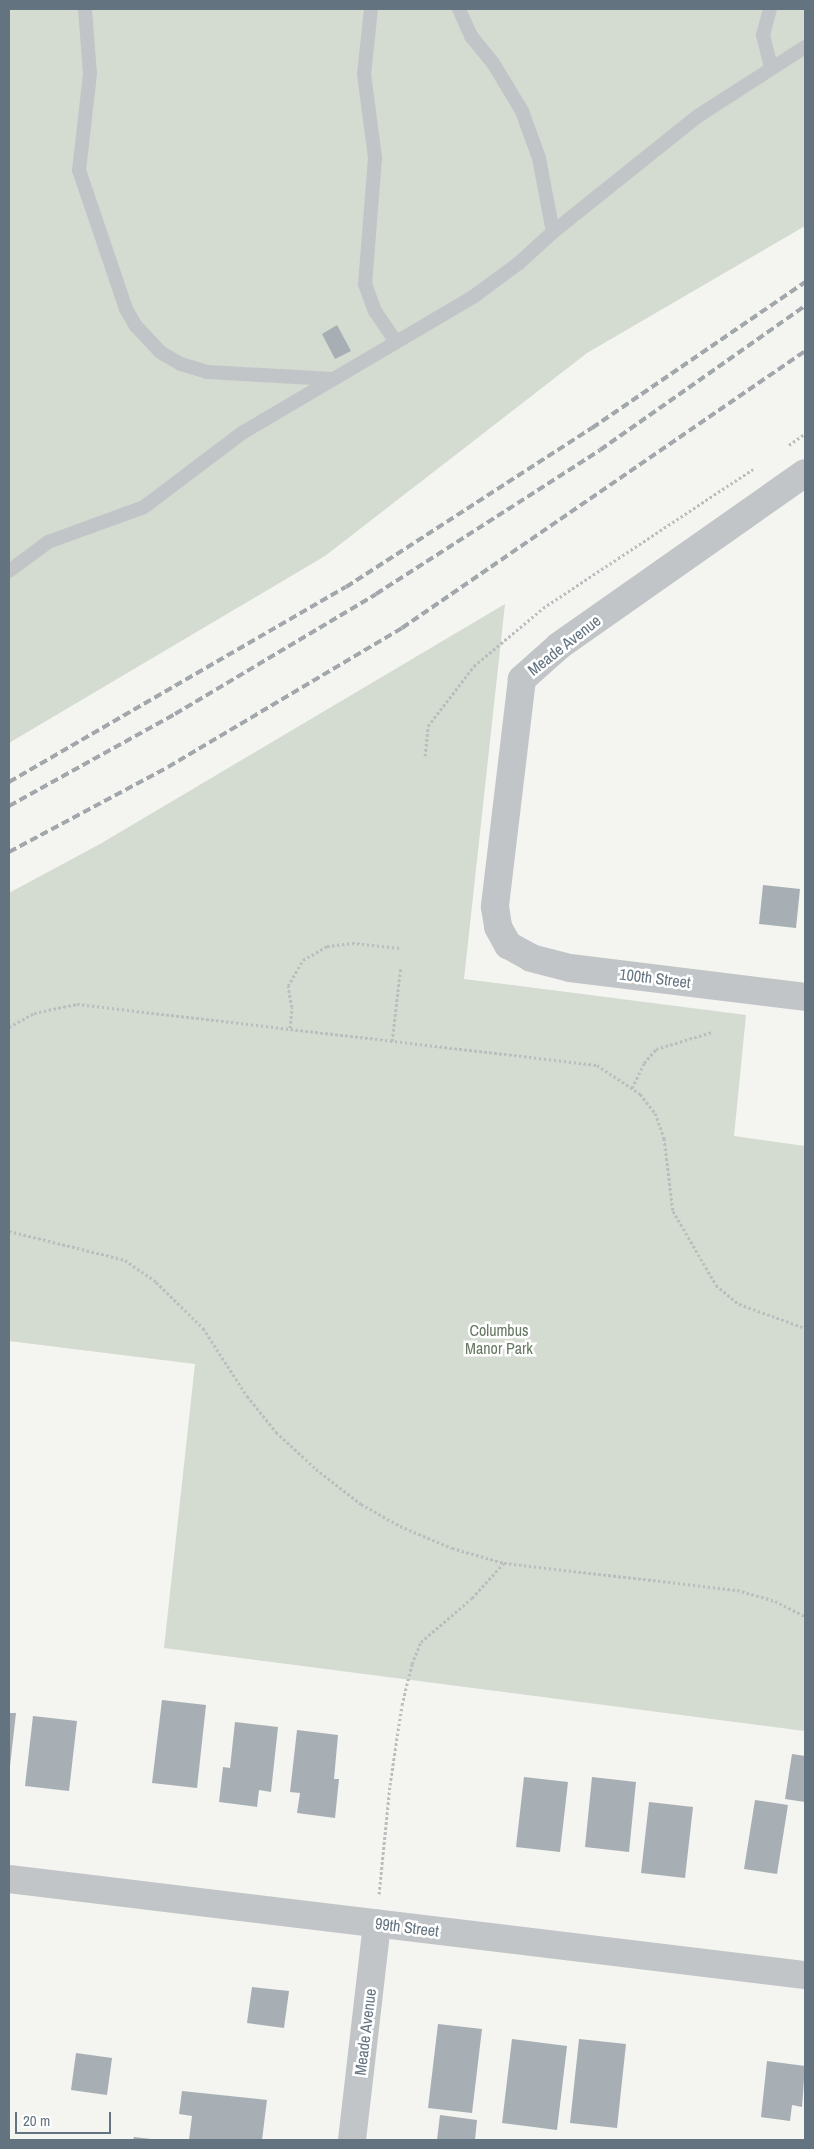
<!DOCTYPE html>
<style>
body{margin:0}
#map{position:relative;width:814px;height:2149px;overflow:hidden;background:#f4f4f0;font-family:"Archivo Narrow",sans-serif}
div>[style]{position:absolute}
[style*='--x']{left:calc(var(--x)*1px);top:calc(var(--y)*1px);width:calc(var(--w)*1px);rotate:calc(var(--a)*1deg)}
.green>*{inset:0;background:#d4dbd1}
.building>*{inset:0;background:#a7afb4}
.path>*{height:3px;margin-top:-1.5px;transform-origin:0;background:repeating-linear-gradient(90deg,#bbbdbf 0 2.5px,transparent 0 5px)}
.lane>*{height:14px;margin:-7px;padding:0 7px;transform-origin:7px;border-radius:7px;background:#c1c5c8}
.street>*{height:28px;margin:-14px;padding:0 14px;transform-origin:14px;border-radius:14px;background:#c1c5c8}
.rail>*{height:4px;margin-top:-2px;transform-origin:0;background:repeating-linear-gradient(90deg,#a2a7ac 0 8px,transparent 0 12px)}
span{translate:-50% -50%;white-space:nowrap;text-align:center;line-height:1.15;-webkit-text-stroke:5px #fff;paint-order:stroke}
.street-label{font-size:16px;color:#637380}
.park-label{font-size:16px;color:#667862}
.frame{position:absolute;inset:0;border:10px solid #637380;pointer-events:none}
.scale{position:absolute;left:15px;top:2112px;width:96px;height:22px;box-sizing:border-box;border:2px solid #637380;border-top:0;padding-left:6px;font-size:15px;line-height:18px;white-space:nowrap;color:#637380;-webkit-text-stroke:4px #fff;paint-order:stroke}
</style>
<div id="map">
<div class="green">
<i style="clip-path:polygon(9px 9px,805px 9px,805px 226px,587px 353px,325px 556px,9px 743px)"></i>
<i style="clip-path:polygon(505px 604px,464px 979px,746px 1015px,734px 1136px,805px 1146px,805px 1731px,164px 1648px,195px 1364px,9px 1341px,9px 893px,100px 844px)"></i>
</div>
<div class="building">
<i style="clip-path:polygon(337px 325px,351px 351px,335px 359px,322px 334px)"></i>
<i style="clip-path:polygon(763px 885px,800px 889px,796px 928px,759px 924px)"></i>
<i style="clip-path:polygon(162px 1700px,206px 1705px,197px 1788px,152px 1783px)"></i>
<i style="clip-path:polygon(9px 1713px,16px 1713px,10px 1766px,9px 1766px)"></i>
<i style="clip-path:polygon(33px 1716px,77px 1721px,69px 1791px,25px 1786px)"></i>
<i style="clip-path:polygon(235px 1722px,278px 1727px,271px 1792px,259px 1790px,257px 1807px,219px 1802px,223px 1767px,230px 1768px)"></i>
<i style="clip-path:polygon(297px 1730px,338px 1735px,334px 1779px,339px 1779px,335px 1818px,297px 1813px,300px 1793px,290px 1792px)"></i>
<i style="clip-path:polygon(792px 1754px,805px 1756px,805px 1802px,785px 1799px)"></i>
<i style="clip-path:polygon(524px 1777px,568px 1782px,560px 1852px,516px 1847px)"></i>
<i style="clip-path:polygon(592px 1777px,636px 1782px,629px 1852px,585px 1847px)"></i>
<i style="clip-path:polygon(755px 1800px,788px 1805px,777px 1874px,744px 1869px)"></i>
<i style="clip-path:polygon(649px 1802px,693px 1807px,685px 1878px,641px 1873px)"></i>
<i style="clip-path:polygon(252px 1987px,289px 1991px,284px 2028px,247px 2023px)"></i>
<i style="clip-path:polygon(438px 2024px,482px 2029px,472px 2113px,428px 2108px)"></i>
<i style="clip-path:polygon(512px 2039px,567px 2046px,557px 2130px,502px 2123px)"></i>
<i style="clip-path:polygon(579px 2039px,626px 2044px,617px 2128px,570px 2123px)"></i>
<i style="clip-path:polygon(76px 2053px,112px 2058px,107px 2095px,71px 2090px)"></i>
<i style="clip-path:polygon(767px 2061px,805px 2066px,802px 2107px,792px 2105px,790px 2121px,761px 2117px)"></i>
<i style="clip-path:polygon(182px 2091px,267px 2100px,262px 2140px,189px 2140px,192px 2116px,179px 2114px)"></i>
<i style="clip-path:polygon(440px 2115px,477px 2120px,475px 2140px,437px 2140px)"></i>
<i style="clip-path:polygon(134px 2137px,151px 2139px,151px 2140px,133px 2140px)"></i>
</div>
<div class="path">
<i style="--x:789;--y:445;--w:19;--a:-35"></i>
<i style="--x:425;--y:756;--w:30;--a:-84"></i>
<i style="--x:428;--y:726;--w:76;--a:-52.5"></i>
<i style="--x:474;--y:666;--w:90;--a:-40"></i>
<i style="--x:543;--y:608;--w:252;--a:-33.5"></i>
<i style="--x:9;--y:1027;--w:29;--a:-29"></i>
<i style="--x:34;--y:1013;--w:44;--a:-11.8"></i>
<i style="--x:77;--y:1004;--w:524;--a:6.69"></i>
<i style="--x:597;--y:1065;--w:52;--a:34"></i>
<i style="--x:640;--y:1094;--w:24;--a:52"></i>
<i style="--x:655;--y:1113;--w:27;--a:70"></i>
<i style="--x:664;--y:1138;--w:74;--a:83"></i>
<i style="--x:673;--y:1211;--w:86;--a:59.8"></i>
<i style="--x:716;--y:1285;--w:30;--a:40"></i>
<i style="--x:739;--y:1304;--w:70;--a:20"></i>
<i style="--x:290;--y:1028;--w:21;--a:-85"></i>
<i style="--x:292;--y:1007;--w:21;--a:-101"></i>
<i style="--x:288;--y:986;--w:30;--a:-60"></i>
<i style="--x:303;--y:960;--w:28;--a:-30"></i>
<i style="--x:327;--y:946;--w:25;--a:-7"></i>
<i style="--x:352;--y:943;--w:49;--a:5.8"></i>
<i style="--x:392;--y:1041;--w:75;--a:-83.1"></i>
<i style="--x:632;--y:1088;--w:28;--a:-64"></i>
<i style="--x:644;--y:1063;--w:18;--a:-49"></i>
<i style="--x:656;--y:1049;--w:59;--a:-16.9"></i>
<i style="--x:9;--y:1231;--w:120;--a:14"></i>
<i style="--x:125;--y:1260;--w:38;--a:35"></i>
<i style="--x:156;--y:1282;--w:66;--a:44.4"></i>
<i style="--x:203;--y:1328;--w:81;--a:57.1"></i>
<i style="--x:247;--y:1396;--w:46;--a:51.1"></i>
<i style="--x:276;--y:1432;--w:54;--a:42.8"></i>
<i style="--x:316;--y:1469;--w:57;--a:37.9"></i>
<i style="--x:361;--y:1504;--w:45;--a:29.4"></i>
<i style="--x:400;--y:1526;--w:56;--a:22.9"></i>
<i style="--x:452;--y:1548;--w:54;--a:16.1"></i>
<i style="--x:504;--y:1563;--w:235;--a:6.6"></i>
<i style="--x:737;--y:1590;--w:40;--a:16"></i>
<i style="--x:775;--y:1601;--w:34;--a:27"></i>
<i style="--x:379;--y:1894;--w:110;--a:-84.2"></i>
<i style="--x:390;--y:1785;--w:81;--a:-81.5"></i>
<i style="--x:402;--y:1705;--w:42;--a:-76.3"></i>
<i style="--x:412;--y:1664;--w:24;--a:-68"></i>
<i style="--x:421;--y:1642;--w:67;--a:-40.8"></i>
<i style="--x:472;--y:1598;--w:47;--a:-47.6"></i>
</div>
<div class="lane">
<i style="--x:85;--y:9;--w:65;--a:85.6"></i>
<i style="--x:90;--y:74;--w:97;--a:96.5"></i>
<i style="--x:79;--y:170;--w:147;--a:71.3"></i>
<i style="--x:126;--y:309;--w:20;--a:60"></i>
<i style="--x:136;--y:326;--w:35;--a:47"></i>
<i style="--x:160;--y:352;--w:24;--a:30"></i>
<i style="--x:181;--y:364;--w:27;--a:17"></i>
<i style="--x:207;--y:372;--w:125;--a:3.2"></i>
<i style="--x:371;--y:9;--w:65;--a:96.1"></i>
<i style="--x:364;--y:74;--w:85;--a:82.5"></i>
<i style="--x:375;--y:158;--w:126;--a:94.5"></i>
<i style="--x:365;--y:284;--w:29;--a:70"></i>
<i style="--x:375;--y:311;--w:36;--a:56"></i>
<i style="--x:459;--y:9;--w:30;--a:66"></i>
<i style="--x:471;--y:36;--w:35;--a:51"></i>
<i style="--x:493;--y:63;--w:56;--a:58.9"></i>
<i style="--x:522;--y:111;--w:50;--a:70.1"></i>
<i style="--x:539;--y:158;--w:75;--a:79.3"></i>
<i style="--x:770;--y:9;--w:27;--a:105"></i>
<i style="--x:763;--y:35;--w:34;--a:76"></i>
<i style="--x:9;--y:571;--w:49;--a:-36.6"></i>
<i style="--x:48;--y:542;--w:102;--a:-20"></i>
<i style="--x:144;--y:507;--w:123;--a:-37.1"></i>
<i style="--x:242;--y:433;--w:268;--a:-30.5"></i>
<i style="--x:473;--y:297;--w:57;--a:-36.5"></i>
<i style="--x:519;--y:263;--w:46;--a:-42.4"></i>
<i style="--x:553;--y:232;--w:186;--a:-38.7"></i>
<i style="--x:698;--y:116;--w:127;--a:-32.8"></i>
</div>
<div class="street">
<i style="--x:805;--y:473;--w:301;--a:144.9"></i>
<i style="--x:559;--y:646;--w:50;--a:138.3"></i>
<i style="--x:522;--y:679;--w:230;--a:96.8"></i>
<i style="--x:495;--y:907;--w:20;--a:81"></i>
<i style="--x:498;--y:927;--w:21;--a:61"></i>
<i style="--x:508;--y:945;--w:26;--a:29"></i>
<i style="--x:531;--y:958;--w:40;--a:14.4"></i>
<i style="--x:570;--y:968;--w:237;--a:7"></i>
<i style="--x:9;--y:1879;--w:802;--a:6.88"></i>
<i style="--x:352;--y:2140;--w:218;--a:-83.4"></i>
</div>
<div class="rail">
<i style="--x:9;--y:782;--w:389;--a:-30.1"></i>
<i style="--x:346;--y:587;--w:293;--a:-32.9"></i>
<i style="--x:592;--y:428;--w:258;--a:-34.4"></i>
<i style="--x:9;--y:806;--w:190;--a:-29"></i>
<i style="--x:175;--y:714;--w:234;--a:-30.8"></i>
<i style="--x:376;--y:594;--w:266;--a:-32.7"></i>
<i style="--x:600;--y:450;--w:251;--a:-35.1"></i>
<i style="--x:9;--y:852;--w:180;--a:-28.1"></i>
<i style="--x:168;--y:767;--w:272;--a:-30.7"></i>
<i style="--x:402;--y:628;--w:489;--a:-34.5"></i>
</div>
<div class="street-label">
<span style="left:564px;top:645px;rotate:-38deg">Meade Avenue</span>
<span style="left:655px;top:978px;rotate:7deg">100th Street</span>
<span style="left:407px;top:1927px;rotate:7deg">99th Street</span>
<span style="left:365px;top:2032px;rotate:-83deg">Meade Avenue</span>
</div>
<div class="park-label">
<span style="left:499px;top:1339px">Columbus<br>Manor Park</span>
</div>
<div class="frame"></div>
<div class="scale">20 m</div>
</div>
